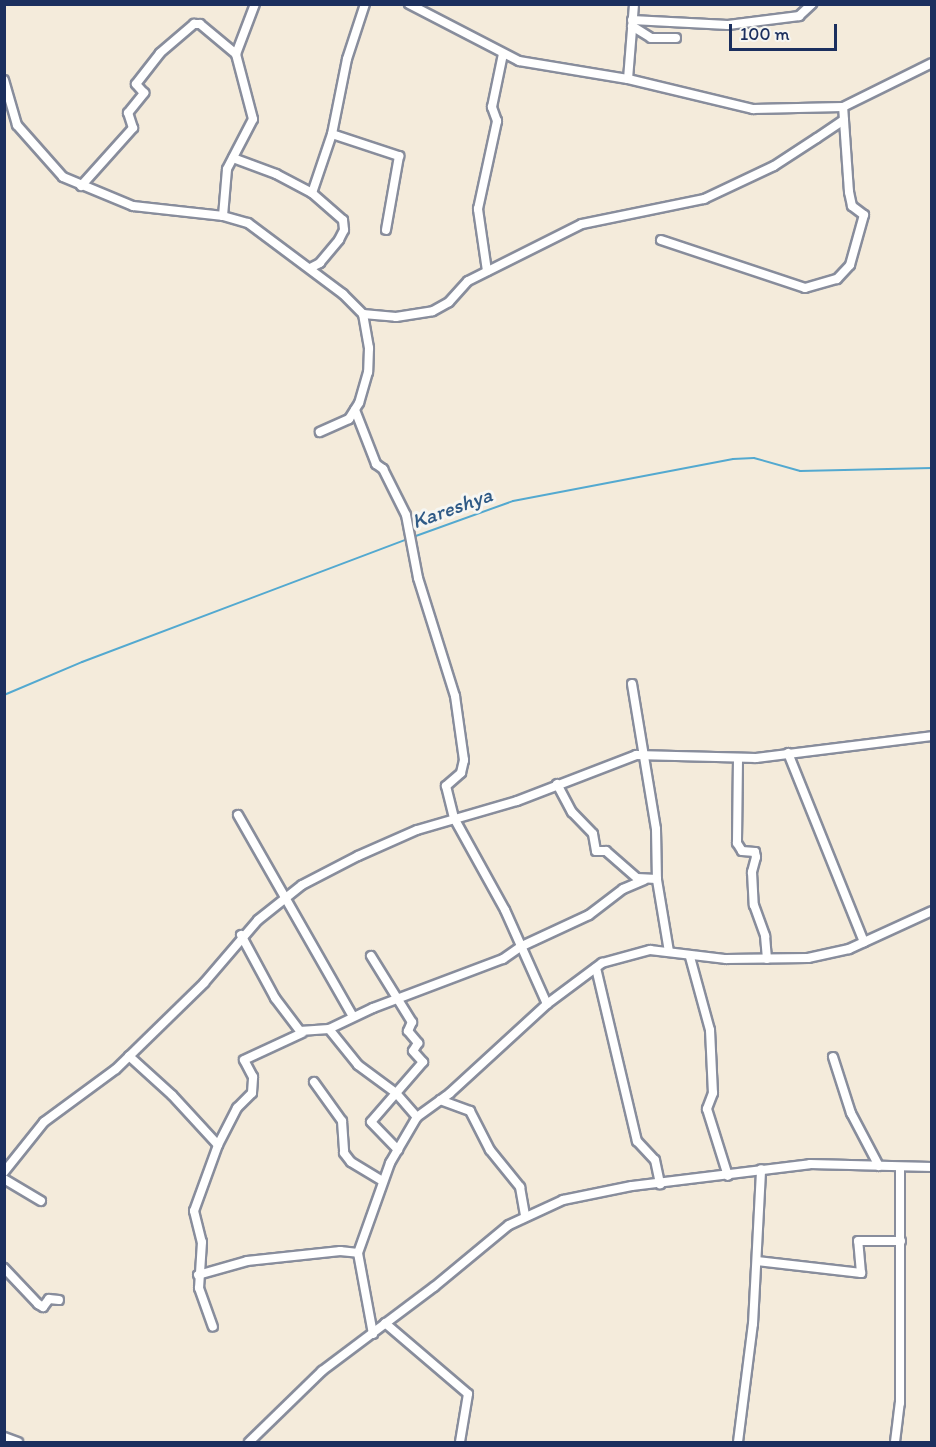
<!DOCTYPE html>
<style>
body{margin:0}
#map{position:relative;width:936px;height:1447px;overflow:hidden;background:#f4ebdb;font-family:Itim,sans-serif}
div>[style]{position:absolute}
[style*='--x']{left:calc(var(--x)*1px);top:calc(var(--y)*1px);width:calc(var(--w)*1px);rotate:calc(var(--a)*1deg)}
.stream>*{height:2px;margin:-1px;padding:0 1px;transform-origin:1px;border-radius:1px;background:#53a9d0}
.roads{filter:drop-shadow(2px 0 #888d9c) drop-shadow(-2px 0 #888d9c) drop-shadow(0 2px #888d9c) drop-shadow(0 -2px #888d9c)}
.minor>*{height:8px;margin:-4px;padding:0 4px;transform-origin:4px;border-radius:4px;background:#fff}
span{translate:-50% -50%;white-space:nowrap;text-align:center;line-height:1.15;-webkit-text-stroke:6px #f6f6f2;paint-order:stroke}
.water-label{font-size:21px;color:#2f5a86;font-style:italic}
.frame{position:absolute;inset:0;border:6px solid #1b2f5e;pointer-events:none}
.scale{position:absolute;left:729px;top:24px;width:108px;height:27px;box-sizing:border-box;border:3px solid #1b2f5e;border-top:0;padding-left:8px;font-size:18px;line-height:21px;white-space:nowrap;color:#1b2f5e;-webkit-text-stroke:4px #f6f6f2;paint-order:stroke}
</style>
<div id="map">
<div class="stream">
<i style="--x:413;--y:537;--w:106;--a:-19.8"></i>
<i style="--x:513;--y:501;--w:224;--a:-10.8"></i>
<i style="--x:733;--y:459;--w:21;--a:-3"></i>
<i style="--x:754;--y:458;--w:48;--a:15.8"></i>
<i style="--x:800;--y:471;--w:132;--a:-1.3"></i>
<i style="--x:4;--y:695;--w:85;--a:-22.9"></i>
<i style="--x:82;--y:662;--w:347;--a:-20.7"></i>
</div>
<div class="roads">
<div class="minor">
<i style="--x:409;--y:4;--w:124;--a:27.4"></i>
<i style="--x:519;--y:61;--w:110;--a:9.4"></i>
<i style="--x:628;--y:79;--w:129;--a:13.5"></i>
<i style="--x:753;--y:109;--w:90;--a:-1.3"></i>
<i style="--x:843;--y:107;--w:99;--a:-26.3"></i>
<i style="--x:632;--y:20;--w:96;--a:3"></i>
<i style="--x:728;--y:25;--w:72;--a:-7.2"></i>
<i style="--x:799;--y:16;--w:18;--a:-43"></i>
<i style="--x:632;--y:26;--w:22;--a:32"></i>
<i style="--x:651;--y:38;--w:25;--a:0"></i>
<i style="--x:628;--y:79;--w:75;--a:-85.4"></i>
<i style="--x:4;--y:80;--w:47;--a:73.9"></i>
<i style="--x:17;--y:125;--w:69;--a:48.5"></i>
<i style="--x:63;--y:177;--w:76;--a:22.5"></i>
<i style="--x:133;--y:206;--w:91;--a:6.3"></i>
<i style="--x:223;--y:216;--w:26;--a:16"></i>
<i style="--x:248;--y:223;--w:119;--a:36.8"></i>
<i style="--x:343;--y:294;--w:28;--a:45"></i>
<i style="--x:363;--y:314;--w:35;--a:80"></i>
<i style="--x:369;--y:348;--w:24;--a:92"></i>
<i style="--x:368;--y:372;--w:32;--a:106"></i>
<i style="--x:359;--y:403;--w:19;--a:122"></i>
<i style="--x:349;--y:419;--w:32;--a:156"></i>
<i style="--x:332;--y:134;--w:71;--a:18.2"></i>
<i style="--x:399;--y:156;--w:75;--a:100"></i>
<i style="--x:233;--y:158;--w:46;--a:20.4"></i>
<i style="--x:276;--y:174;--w:41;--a:27.8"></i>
<i style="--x:312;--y:193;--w:41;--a:41.1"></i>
<i style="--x:343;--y:220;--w:10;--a:84"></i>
<i style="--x:344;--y:230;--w:11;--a:117"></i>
<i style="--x:339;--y:240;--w:30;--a:130"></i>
<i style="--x:320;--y:263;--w:11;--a:153"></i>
<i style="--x:81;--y:186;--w:78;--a:-48.1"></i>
<i style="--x:133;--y:128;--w:16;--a:-108"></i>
<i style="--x:128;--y:113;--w:26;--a:-51"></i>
<i style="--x:144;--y:93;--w:12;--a:-132"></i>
<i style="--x:136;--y:84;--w:39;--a:-52"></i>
<i style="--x:160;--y:53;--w:45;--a:-40.5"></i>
<i style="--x:194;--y:24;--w:6;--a:0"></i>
<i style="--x:200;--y:24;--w:47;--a:39.8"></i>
<i style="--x:312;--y:193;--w:62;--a:-71.3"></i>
<i style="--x:332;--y:134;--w:76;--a:-78.7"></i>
<i style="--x:347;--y:59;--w:58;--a:-71.9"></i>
<i style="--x:223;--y:216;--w:47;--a:-85.1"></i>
<i style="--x:227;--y:169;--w:56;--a:-62.5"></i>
<i style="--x:253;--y:119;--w:67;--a:-104.7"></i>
<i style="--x:236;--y:54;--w:53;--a:-69.2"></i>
<i style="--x:661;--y:240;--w:152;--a:18.4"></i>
<i style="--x:805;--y:288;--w:33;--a:-16"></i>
<i style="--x:837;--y:279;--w:19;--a:-47"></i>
<i style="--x:850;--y:265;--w:52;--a:-74.4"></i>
<i style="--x:864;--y:215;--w:15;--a:-143"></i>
<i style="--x:852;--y:206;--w:14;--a:-102"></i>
<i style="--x:849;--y:192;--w:72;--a:-94"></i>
<i style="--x:487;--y:271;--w:63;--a:-98.3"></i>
<i style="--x:478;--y:209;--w:90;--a:-77.8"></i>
<i style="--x:497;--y:121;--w:15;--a:-110"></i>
<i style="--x:492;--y:107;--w:54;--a:-78.3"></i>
<i style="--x:363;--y:314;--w:33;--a:5"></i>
<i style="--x:396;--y:317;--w:37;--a:-9"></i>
<i style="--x:433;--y:311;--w:18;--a:-29"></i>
<i style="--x:449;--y:302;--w:28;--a:-48"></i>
<i style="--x:468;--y:281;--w:127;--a:-26.6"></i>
<i style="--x:582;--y:224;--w:125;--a:-11.6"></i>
<i style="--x:704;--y:199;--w:77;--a:-25.2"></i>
<i style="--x:774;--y:166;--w:51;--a:-33.1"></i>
<i style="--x:817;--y:138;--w:32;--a:-34"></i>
<i style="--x:844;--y:120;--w:13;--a:-94"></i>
<i style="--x:355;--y:410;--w:58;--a:68.7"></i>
<i style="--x:376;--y:464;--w:9;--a:36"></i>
<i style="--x:383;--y:469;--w:51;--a:63.4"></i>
<i style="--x:406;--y:515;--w:64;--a:79.2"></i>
<i style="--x:418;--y:578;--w:124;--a:72.6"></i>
<i style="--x:455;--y:696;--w:65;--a:82"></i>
<i style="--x:464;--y:760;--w:13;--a:103"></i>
<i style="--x:461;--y:773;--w:20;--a:139"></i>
<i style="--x:446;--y:786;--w:33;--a:76"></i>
<i style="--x:454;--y:818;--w:105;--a:61"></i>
<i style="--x:505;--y:910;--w:103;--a:65.9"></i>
<i style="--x:632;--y:684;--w:147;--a:80.6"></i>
<i style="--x:656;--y:829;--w:51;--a:88.9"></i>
<i style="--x:657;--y:880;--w:73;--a:80.5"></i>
<i style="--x:788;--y:753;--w:204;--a:68.1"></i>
<i style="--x:738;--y:759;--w:84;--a:90.7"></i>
<i style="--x:737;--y:843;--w:9;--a:58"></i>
<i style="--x:742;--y:851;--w:13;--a:4"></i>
<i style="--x:755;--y:852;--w:5;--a:79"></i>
<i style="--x:756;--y:857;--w:16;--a:105"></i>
<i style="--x:752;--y:872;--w:33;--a:87"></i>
<i style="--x:754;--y:905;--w:33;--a:70"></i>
<i style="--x:765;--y:936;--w:23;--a:85"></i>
<i style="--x:557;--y:784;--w:32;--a:62"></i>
<i style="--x:572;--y:812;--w:30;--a:46"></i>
<i style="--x:593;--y:834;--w:17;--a:80"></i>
<i style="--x:596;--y:851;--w:10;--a:0"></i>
<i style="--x:606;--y:851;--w:41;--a:41.1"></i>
<i style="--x:637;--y:878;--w:20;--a:3"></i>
<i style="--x:238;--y:815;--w:232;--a:60.3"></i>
<i style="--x:241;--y:935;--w:72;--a:61.6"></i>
<i style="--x:275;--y:998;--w:41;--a:52.9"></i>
<i style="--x:300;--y:1031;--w:29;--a:-4"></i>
<i style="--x:329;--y:1029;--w:46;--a:51.1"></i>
<i style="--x:358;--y:1065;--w:47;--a:36.4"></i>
<i style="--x:396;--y:1093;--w:32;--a:49"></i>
<i style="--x:371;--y:956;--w:78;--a:58.2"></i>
<i style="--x:412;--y:1022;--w:10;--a:114"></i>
<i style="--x:408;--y:1031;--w:16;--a:50"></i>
<i style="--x:418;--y:1043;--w:9;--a:122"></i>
<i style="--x:413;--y:1051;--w:15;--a:48"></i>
<i style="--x:423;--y:1062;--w:79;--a:130.9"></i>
<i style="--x:371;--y:1122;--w:39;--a:46"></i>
<i style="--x:690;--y:957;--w:76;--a:74.7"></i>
<i style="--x:710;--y:1030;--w:63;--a:87.3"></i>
<i style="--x:713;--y:1093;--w:17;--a:111"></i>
<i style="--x:707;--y:1109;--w:70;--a:72.6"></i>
<i style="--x:596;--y:968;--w:178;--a:76.7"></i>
<i style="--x:637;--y:1141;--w:26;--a:47"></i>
<i style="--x:655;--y:1160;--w:25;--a:78"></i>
<i style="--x:329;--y:1029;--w:49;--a:-25.5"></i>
<i style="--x:373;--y:1008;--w:139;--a:-20.7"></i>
<i style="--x:503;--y:959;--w:21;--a:-35"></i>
<i style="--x:520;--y:947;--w:76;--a:-24.9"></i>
<i style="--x:589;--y:915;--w:43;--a:-37.4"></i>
<i style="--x:623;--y:889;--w:23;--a:-23"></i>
<i style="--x:129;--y:1056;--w:58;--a:42.2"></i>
<i style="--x:172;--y:1095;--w:68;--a:47.4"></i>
<i style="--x:218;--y:1145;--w:70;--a:110"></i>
<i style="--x:194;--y:1211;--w:32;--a:76"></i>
<i style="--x:202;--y:1242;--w:46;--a:93.7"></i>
<i style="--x:199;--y:1288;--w:41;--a:70.3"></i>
<i style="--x:833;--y:1057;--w:59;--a:72.2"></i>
<i style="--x:851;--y:1113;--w:60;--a:62.2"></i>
<i style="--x:314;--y:1082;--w:48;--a:54.3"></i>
<i style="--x:342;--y:1121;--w:32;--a:86"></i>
<i style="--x:344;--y:1153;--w:11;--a:52"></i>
<i style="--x:351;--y:1162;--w:37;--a:31"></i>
<i style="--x:440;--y:1100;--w:32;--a:20"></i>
<i style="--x:470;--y:1111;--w:44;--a:62.9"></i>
<i style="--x:490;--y:1150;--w:48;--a:51"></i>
<i style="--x:520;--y:1187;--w:29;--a:80"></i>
<i style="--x:218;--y:1145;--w:42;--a:-62.8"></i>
<i style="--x:237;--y:1108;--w:21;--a:-45"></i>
<i style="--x:252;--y:1093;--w:16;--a:-86"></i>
<i style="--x:253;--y:1077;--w:19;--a:-118"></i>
<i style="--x:244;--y:1060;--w:64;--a:-25"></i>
<i style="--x:4;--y:1172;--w:64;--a:-51.3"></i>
<i style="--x:44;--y:1122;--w:89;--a:-36.4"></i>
<i style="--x:116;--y:1069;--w:123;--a:-44.3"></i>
<i style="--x:204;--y:983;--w:83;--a:-49.4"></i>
<i style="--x:258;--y:920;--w:56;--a:-38.5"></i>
<i style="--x:302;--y:885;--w:63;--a:-27.4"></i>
<i style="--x:358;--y:856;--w:64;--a:-23.8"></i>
<i style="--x:417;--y:830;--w:104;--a:-16.2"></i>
<i style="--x:517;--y:801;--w:128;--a:-21.1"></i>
<i style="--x:636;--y:755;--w:120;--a:1.4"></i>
<i style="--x:756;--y:758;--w:177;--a:-7.1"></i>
<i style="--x:4;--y:1179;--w:43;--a:30.7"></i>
<i style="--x:757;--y:1261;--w:105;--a:6.6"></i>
<i style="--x:861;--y:1273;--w:32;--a:-95"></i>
<i style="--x:858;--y:1241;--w:43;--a:0"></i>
<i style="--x:4;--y:1268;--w:50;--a:46.6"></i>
<i style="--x:38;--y:1304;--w:6;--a:31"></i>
<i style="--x:43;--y:1307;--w:10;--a:-53"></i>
<i style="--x:49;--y:1299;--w:10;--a:6"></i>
<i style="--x:198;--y:1275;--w:51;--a:-15.9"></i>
<i style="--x:247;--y:1261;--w:94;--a:-6.1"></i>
<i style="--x:340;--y:1251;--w:18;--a:6"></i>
<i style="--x:385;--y:1323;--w:109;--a:40.5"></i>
<i style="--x:468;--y:1394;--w:49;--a:99.5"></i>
<i style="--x:373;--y:1334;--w:82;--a:-100.5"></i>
<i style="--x:358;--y:1253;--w:96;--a:-70.4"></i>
<i style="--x:390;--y:1163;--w:53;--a:-59.6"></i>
<i style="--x:417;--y:1117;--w:41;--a:-36"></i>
<i style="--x:450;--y:1093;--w:132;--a:-42.5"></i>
<i style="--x:547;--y:1004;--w:69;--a:-36.7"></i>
<i style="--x:602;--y:963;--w:50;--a:-15.2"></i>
<i style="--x:650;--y:950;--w:77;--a:6.8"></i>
<i style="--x:726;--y:959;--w:82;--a:-0.7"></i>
<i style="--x:808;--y:958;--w:42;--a:-12.4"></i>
<i style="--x:849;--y:949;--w:91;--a:-24.6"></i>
<i style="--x:4;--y:1437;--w:15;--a:20"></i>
<i style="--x:249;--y:1442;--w:102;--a:-44.2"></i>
<i style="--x:322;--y:1371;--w:140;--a:-36.9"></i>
<i style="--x:434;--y:1287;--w:97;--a:-39.6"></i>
<i style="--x:509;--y:1225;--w:60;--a:-24.8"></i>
<i style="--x:563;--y:1200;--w:70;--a:-11.5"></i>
<i style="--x:632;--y:1186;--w:179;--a:-7"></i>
<i style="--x:810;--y:1164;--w:122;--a:1.4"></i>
<i style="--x:738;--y:1442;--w:119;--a:-82.8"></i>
<i style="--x:753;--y:1324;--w:155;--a:-87"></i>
<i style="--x:895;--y:1442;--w:39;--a:-83"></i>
<i style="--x:900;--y:1403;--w:235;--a:-90"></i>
</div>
</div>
<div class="water-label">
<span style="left:452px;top:508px;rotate:-20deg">Kareshya</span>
</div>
<div class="frame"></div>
<div class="scale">100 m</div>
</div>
